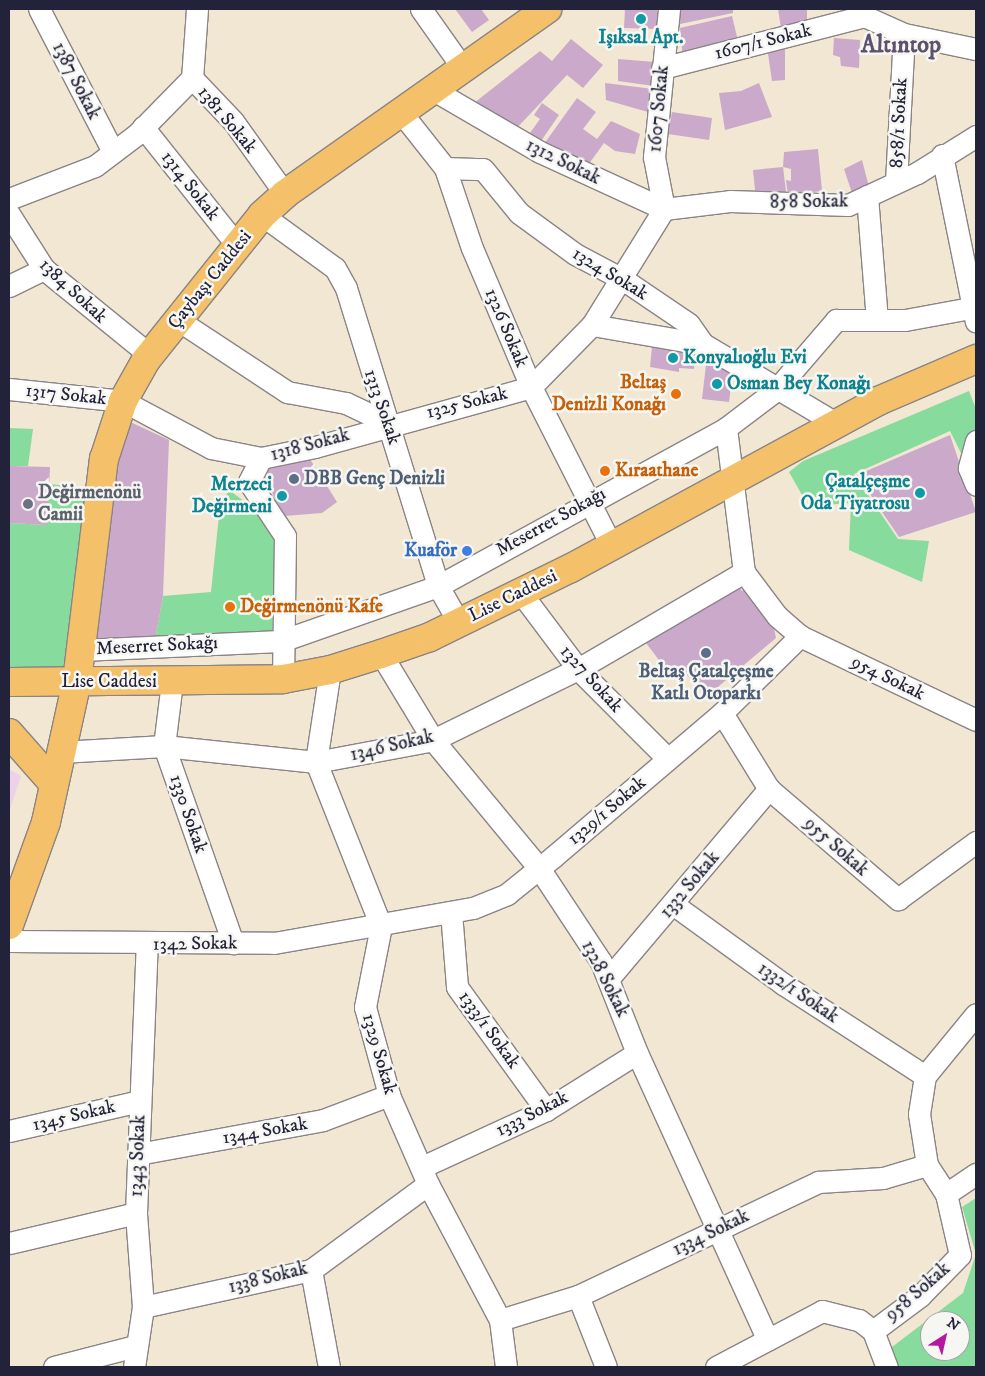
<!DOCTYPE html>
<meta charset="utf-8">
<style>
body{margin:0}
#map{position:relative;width:985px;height:1376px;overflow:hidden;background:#f1e7d2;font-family:"IM FELL DW Pica",serif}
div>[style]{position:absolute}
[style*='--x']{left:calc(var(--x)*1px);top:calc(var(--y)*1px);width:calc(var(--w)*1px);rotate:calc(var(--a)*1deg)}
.built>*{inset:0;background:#edd1e9}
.green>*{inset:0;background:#87db9d}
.building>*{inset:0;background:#cba9cb}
.roads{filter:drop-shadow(1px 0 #8a8486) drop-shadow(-1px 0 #8a8486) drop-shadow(0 1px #8a8486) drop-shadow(0 -1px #8a8486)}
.minor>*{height:21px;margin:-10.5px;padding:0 10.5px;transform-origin:10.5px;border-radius:10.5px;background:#fff}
.major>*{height:28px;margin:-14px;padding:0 14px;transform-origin:14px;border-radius:14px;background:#f4c16a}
.dots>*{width:14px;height:14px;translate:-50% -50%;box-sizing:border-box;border:2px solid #f6f6f2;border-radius:50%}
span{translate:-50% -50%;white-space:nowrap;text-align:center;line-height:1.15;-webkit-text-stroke:5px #f6f6f2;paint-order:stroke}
.culture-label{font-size:19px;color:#0d838f;font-weight:700}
.left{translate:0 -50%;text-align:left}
.right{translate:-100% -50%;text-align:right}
.street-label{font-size:19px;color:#22223b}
.food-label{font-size:19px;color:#c56008;font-weight:700}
.service-label{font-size:19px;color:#4e5e75;font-weight:700}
.worship-label{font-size:19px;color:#5b616d;font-weight:700}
.shop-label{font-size:19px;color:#366cbe;font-weight:700}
.district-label{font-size:24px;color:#5d516d;font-weight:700}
.frame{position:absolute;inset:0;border:10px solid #22223b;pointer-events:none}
.north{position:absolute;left:920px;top:1311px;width:50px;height:50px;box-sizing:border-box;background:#f6f6f2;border:1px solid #a1a1a9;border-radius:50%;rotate:35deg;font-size:14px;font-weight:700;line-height:20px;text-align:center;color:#22223b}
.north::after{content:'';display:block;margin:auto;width:18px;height:22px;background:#b5179e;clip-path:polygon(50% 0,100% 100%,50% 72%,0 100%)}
</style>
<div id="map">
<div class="built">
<i style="clip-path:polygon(9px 769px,21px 776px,9px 812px)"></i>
</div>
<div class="green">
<i style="clip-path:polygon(969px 391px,976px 409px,976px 430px,961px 453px,950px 431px,854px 474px,898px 539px,929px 541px,922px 582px,849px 550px,851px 503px,822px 505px,802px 495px,789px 472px,803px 461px)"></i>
<i style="clip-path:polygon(9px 428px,33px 429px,28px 466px,9px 466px)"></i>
<i style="clip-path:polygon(49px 484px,99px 489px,77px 681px,9px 682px,9px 523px,47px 525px)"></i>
<i style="clip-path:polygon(229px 490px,277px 526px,272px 632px,155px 640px,163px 596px,211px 592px,220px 506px)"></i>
<i style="clip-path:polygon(evenodd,976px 1198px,976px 1367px,897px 1367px,892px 1347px,963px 1293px,976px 1254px,962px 1207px,976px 1198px,930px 1321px,960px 1321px,960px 1351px,930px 1351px,930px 1321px)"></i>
</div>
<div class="building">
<i style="clip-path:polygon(455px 9px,481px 9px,489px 20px,472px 32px)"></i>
<i style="clip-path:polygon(625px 9px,657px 9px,657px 29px,624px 28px)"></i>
<i style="clip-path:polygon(679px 9px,733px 9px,733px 13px,680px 24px)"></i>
<i style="clip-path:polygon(778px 9px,807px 9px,807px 25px,781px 28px)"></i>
<i style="clip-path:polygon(732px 16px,739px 45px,683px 59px,680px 28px)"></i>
<i style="clip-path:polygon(834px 38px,860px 40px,859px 68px,841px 66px,840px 57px,833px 55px)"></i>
<i style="clip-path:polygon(571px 39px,603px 65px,583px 88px,567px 75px,513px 132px,474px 103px,540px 51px,552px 61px)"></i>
<i style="clip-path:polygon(767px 47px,785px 47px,785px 80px,772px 81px)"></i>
<i style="clip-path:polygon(618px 59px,655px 62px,654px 86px,618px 81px)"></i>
<i style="clip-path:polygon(605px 83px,653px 89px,648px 112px,606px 100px)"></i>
<i style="clip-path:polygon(759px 83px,772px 117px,725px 130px,719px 93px,741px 91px)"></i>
<i style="clip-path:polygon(577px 98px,596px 112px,583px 129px,597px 139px,611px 121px,640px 134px,635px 154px,615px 151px,604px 143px,583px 172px,544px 144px)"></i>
<i style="clip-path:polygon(542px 103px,559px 115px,541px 141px,530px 133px,540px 119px,534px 115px)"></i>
<i style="clip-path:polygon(672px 112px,712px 118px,709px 140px,668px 134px)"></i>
<i style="clip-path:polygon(818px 149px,822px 191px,788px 195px,786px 180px,791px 181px,791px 169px,783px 167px,784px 152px)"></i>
<i style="clip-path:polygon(862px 160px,869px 187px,853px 196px,844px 169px)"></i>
<i style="clip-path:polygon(783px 167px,787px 200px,756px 200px,753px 170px)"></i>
<i style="clip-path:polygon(652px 347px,695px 350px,694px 369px,679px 368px,679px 372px,650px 367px)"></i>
<i style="clip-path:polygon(706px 365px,733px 369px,729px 402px,702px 399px)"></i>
<i style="clip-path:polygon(124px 419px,169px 440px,163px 596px,155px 640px,92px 641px)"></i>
<i style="clip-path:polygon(950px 435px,976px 512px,899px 537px,857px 475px)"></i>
<i style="clip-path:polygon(305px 451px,337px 502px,322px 513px,284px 516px,262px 473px)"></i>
<i style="clip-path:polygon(9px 466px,50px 467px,47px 525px,9px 523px)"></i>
<i style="clip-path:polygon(735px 582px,742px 591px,746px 589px,773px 624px,776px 638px,706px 697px,681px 668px,671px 676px,643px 639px)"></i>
</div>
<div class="roads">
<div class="minor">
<i style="--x:39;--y:9;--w:161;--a:62.6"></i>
<i style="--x:197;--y:9;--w:69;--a:94.1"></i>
<i style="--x:192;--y:78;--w:59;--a:46.4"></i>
<i style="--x:233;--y:121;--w:90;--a:54.5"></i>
<i style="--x:421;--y:9;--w:71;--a:54.7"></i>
<i style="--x:864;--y:16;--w:44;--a:24.2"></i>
<i style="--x:904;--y:34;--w:74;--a:11.8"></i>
<i style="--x:662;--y:68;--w:209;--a:-14.4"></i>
<i style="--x:430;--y:88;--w:127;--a:30.2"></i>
<i style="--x:540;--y:152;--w:136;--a:24.7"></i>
<i style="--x:400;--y:111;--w:73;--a:51.7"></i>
<i style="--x:445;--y:168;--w:84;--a:71.4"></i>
<i style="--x:472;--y:248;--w:151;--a:67"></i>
<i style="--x:531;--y:387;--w:179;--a:63.1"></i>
<i style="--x:143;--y:127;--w:151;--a:51.5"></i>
<i style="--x:942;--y:155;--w:170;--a:78.5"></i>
<i style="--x:445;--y:168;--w:38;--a:2"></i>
<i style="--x:483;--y:169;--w:57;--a:50.7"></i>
<i style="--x:519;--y:213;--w:69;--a:36.2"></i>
<i style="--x:575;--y:254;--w:55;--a:28"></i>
<i style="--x:624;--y:280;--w:78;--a:34.1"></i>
<i style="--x:689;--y:324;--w:24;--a:55"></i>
<i style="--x:703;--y:344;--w:156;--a:30.8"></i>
<i style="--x:896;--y:182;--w:148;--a:-86.9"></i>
<i style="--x:867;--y:196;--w:124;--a:85.4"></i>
<i style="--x:9;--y:199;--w:92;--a:-21"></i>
<i style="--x:95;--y:166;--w:51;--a:-37.1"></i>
<i style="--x:136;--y:135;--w:80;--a:-45.5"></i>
<i style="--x:664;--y:209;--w:66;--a:-6.9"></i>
<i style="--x:730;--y:201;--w:118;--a:1.9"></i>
<i style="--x:848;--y:205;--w:76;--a:-24.9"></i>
<i style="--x:917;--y:173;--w:70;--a:-32.1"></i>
<i style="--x:664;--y:209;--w:53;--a:-100.9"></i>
<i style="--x:654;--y:157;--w:149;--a:-84.2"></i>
<i style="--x:9;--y:214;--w:65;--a:57.5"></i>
<i style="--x:44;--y:269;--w:136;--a:39.1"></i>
<i style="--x:262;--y:215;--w:90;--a:36"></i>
<i style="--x:335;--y:268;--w:23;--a:61"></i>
<i style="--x:346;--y:288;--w:312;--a:72.8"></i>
<i style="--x:438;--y:586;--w:43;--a:60.4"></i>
<i style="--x:9;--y:286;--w:39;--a:-26"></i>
<i style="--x:178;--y:320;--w:131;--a:33.4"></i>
<i style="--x:287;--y:392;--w:60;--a:10.6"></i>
<i style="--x:346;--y:403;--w:47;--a:25.5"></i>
<i style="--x:592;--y:325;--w:113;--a:9.7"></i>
<i style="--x:9;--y:389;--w:115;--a:6"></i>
<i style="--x:123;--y:401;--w:100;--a:28.1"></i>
<i style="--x:211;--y:448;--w:51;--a:11.3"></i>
<i style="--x:261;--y:458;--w:55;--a:-11.5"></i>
<i style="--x:315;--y:447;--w:224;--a:-15.5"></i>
<i style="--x:531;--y:387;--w:87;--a:-45.5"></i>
<i style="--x:592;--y:325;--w:137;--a:-58.2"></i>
<i style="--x:726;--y:428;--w:145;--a:82.9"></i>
<i style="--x:744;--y:572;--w:55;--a:53.1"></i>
<i style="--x:777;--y:616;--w:30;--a:41"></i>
<i style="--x:800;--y:636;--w:195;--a:25.5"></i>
<i style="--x:976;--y:441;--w:28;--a:105"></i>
<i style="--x:969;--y:468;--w:18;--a:68"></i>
<i style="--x:261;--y:458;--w:27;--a:117"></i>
<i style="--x:249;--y:482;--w:65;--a:56.3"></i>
<i style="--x:285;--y:536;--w:143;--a:90.8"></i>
<i style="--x:521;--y:593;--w:95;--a:53.1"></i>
<i style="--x:578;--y:669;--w:127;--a:45"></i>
<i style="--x:81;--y:650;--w:200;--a:-2.6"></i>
<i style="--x:281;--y:641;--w:166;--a:-19.3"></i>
<i style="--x:438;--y:586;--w:328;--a:-28.7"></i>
<i style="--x:726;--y:428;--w:61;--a:-37.1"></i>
<i style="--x:775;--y:391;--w:94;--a:-49.3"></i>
<i style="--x:836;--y:320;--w:69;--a:0"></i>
<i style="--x:905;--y:320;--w:72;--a:-10.4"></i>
<i style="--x:381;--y:654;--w:100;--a:58.8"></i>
<i style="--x:433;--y:740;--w:166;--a:50.4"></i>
<i style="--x:539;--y:868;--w:113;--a:56.6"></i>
<i style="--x:601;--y:962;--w:98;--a:68.4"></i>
<i style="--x:637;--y:1053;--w:315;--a:65.5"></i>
<i style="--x:330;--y:670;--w:93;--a:98.7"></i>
<i style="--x:316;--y:762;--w:176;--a:68.4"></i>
<i style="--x:381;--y:926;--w:83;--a:101.2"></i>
<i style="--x:365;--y:1007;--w:91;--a:74.7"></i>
<i style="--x:389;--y:1095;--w:97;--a:66.3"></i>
<i style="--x:428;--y:1184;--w:154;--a:62.1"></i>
<i style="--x:500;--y:1320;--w:47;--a:82.7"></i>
<i style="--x:172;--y:682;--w:64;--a:97.1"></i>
<i style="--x:164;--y:746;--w:209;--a:70.7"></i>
<i style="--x:722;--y:713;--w:89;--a:58.3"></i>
<i style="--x:769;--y:789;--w:170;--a:40.5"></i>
<i style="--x:898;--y:899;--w:97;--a:-36.2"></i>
<i style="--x:61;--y:752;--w:103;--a:-3.3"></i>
<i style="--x:164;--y:746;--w:153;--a:6"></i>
<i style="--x:316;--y:762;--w:119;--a:-10.6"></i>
<i style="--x:433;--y:740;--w:161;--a:-26.1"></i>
<i style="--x:578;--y:669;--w:192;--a:-30.3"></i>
<i style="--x:674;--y:905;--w:135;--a:35.9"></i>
<i style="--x:783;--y:984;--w:169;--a:32.9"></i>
<i style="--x:451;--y:912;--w:75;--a:85.4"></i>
<i style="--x:457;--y:987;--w:152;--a:54.1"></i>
<i style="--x:9;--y:941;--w:265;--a:0.4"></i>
<i style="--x:274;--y:943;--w:202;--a:-10"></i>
<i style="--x:473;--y:908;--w:37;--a:-22"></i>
<i style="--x:507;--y:894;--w:59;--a:-38.8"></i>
<i style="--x:553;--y:857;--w:222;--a:-40.4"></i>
<i style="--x:722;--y:713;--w:110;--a:-44.6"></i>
<i style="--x:609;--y:978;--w:248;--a:-49.8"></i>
<i style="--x:9;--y:1131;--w:134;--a:-12.9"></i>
<i style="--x:138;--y:1154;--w:188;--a:-10.4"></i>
<i style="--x:323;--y:1120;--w:71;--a:-20.7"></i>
<i style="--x:422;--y:1167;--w:136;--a:-24.7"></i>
<i style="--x:546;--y:1110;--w:107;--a:-32.1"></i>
<i style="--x:946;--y:1194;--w:36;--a:-34"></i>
<i style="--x:9;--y:1243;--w:130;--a:-13.3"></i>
<i style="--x:311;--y:1270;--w:99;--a:79.5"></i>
<i style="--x:578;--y:1296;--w:76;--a:68.5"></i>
<i style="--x:143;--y:1307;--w:172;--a:-12.4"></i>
<i style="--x:311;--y:1270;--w:145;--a:-36.3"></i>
<i style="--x:500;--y:1320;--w:82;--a:-17.1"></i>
<i style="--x:578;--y:1296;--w:266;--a:-25.4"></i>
<i style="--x:818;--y:1182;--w:65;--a:-3.5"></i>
<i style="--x:883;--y:1178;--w:46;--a:-16.5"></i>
<i style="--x:873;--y:1331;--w:59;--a:-36.7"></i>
<i style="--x:920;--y:1296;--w:57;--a:-45.7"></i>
<i style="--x:960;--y:1255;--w:63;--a:-102.9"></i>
<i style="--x:946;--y:1194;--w:35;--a:-123"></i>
<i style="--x:927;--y:1165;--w:52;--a:-98.9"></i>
<i style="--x:919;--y:1114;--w:38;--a:-81"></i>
<i style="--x:925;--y:1076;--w:80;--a:-50.6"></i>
<i style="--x:54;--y:1367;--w:84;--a:-14.5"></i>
<i style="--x:134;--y:1367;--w:61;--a:-81.5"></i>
<i style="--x:143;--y:1307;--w:94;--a:-94.3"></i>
<i style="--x:136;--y:1213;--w:269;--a:-87.7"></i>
<i style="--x:716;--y:1367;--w:120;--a:-27.8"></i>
<i style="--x:822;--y:1311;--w:38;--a:14"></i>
<i style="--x:859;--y:1320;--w:18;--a:38"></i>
<i style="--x:873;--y:1331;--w:39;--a:69"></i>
</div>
<div class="major">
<i style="--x:9;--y:682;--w:274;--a:-0.6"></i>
<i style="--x:283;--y:679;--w:48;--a:-10.8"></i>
<i style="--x:330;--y:670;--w:53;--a:-17.4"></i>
<i style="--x:381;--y:654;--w:52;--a:-19.1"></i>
<i style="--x:430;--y:637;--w:157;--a:-26.1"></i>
<i style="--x:571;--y:568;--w:349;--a:-28.5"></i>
<i style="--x:878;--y:401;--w:107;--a:-23.2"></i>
<i style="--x:9;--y:733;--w:68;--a:48.6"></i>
<i style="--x:9;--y:925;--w:109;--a:-70.2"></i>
<i style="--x:46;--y:822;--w:144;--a:-77.6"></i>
<i style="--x:77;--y:681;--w:224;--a:-83.1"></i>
<i style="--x:104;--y:459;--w:61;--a:-71.9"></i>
<i style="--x:123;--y:401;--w:47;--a:-60.7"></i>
<i style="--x:146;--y:360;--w:186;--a:-51.3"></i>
<i style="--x:262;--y:215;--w:31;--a:-42"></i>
<i style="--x:285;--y:194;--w:321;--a:-35.2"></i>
</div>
</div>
<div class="dots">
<i style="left:641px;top:19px;background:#0f9aa8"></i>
<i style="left:673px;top:358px;background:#0f9aa8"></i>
<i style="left:717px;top:384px;background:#0f9aa8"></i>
<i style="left:676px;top:394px;background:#e8710a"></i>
<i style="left:605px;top:471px;background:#e8710a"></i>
<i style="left:294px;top:479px;background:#5c6f8a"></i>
<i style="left:920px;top:493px;background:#0f9aa8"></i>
<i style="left:282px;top:496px;background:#0f9aa8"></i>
<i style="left:28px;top:504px;background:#6b7280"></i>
<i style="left:467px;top:551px;background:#3f7fe0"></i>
<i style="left:230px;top:607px;background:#e8710a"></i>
<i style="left:706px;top:653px;background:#5c6f8a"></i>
</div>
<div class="culture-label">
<span style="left:641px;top:38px">Işıksal Apt.</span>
<span class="left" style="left:683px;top:358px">Konyalıoğlu Evi</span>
<span class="left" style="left:727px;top:384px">Osman Bey Konağı</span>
<span class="right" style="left:910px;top:493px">Çatalçeşme<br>Oda Tiyatrosu</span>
<span class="right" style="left:272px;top:496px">Merzeci<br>Değirmeni</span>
</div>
<div class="street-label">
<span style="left:763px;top:42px;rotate:-14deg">1607/1 Sokak</span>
<span style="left:76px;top:81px;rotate:63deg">1387 Sokak</span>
<span style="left:659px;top:109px;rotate:-85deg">1607 Sokak</span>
<span style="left:227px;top:120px;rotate:50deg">1381 Sokak</span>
<span style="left:899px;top:123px;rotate:-87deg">858/1 Sokak</span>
<span style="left:563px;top:162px;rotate:26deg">1312 Sokak</span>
<span style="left:190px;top:186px;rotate:52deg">1314 Sokak</span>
<span style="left:809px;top:202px;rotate:-1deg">858 Sokak</span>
<span style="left:610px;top:274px;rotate:31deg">1324 Sokak</span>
<span style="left:210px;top:280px;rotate:-51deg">Çaybaşı Caddesi</span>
<span style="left:73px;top:291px;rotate:43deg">1384 Sokak</span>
<span style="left:506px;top:328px;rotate:67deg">1326 Sokak</span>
<span style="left:66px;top:395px;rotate:6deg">1317 Sokak</span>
<span style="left:467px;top:403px;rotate:-14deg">1325 Sokak</span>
<span style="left:382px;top:407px;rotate:71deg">1313 Sokak</span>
<span style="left:310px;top:445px;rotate:-15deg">1318 Sokak</span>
<span style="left:551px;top:522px;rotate:-29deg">Meserret Sokağı</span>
<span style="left:513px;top:596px;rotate:-26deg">Lise Caddesi</span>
<span style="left:157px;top:646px;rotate:-3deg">Meserret Sokağı</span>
<span style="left:888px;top:678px;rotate:26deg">954 Sokak</span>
<span style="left:591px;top:679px;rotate:48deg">1327 Sokak</span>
<span style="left:109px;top:682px">Lise Caddesi</span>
<span style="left:392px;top:746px;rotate:-13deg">1346 Sokak</span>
<span style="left:607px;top:811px;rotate:-40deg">1329/1 Sokak</span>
<span style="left:188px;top:814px;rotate:71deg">1330 Sokak</span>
<span style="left:836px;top:847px;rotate:41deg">955 Sokak</span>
<span style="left:690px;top:885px;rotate:-50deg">1332 Sokak</span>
<span style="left:195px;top:944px;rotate:-1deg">1342 Sokak</span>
<span style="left:605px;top:979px;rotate:63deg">1328 Sokak</span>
<span style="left:798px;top:993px;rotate:34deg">1332/1 Sokak</span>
<span style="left:489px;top:1030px;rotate:54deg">1333/1 Sokak</span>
<span style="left:379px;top:1054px;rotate:74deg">1329 Sokak</span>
<span style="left:532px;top:1114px;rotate:-27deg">1333 Sokak</span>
<span style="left:74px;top:1116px;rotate:-13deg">1345 Sokak</span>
<span style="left:265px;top:1131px;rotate:-10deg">1344 Sokak</span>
<span style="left:138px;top:1156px;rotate:-88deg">1343 Sokak</span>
<span style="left:711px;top:1233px;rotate:-26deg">1334 Sokak</span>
<span style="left:268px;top:1278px;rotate:-14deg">1338 Sokak</span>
<span style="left:918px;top:1292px;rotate:-41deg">958 Sokak</span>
</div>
<div class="food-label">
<span class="right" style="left:666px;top:394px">Beltaş<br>Denizli Konağı</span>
<span class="left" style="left:615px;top:471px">Kıraathane</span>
<span class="left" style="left:240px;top:607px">Değirmenönü Kafe</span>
</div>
<div class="service-label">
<span class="left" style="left:304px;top:479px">DBB Genç Denizli</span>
<span style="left:706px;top:683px">Beltaş Çatalçeşme<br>Katlı Otoparkı</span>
</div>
<div class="worship-label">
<span class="left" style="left:38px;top:504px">Değirmenönü<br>Camii</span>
</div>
<div class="shop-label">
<span class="right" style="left:457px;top:551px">Kuaför</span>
</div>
<div class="district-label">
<span style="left:901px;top:46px">Altıntop</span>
</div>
<div class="frame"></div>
<div class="north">N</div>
</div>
